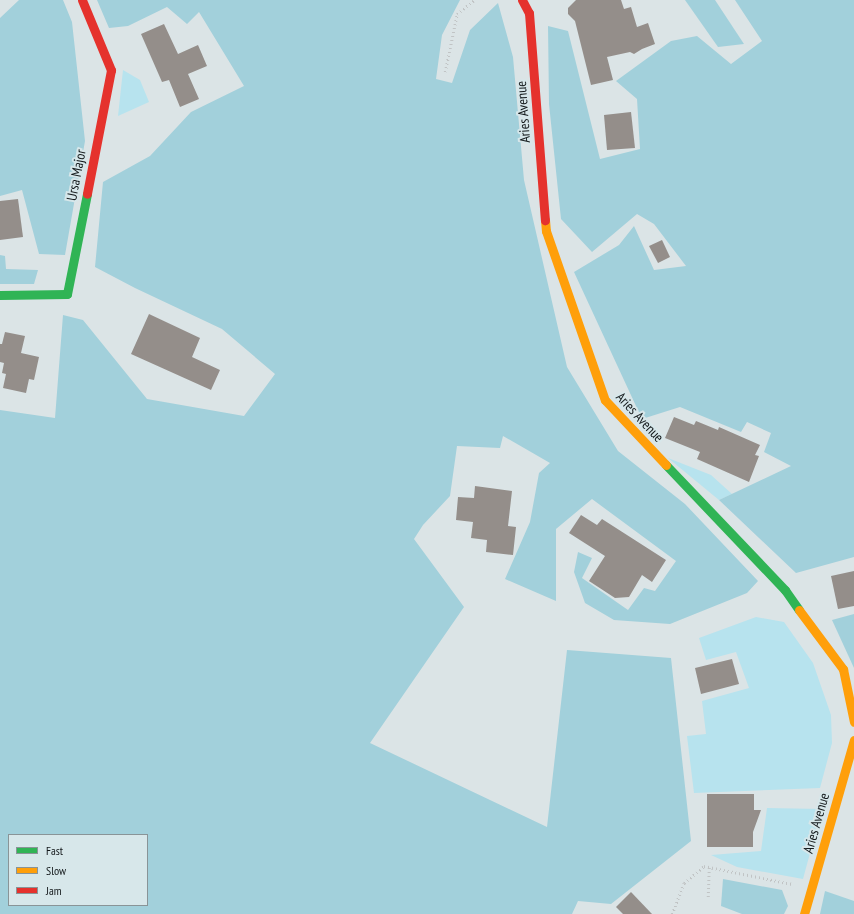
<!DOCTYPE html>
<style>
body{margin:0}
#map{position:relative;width:854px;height:914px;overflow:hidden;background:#dbe4e6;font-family:"PT Sans Narrow",sans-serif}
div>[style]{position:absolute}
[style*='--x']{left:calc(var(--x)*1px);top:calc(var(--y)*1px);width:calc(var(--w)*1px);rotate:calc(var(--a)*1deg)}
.green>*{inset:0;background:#b7e3ee}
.forest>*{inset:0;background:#a2d0db}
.building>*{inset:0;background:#948e8a}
.path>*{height:2.5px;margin-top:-1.25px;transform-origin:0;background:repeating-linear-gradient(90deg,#c1c4c5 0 1px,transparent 0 4px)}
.fast>*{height:9px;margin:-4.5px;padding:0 4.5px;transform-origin:4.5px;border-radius:4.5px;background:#30b455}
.slow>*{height:9px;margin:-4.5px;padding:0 4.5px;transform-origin:4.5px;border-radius:4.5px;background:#ff9f0a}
.jam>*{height:9px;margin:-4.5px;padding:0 4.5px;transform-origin:4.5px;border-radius:4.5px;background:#e5322d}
span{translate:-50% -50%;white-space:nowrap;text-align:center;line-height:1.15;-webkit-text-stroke:4px #d7e7ea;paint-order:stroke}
.street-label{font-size:14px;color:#13181a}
.legend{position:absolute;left:8px;top:834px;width:140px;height:72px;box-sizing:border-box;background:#d7e7ea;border:1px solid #899497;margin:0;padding:5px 7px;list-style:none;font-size:12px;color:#13181a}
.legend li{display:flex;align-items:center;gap:8px;height:20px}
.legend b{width:20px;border:1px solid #899497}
</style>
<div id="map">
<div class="green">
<i style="clip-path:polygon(123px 70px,140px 80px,149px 102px,118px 116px)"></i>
<i style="clip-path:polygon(668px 458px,711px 475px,732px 494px,719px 500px)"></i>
<i style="clip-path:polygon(756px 617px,784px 622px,813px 663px,831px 715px,832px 743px,820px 788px,694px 793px,687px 736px,706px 734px,702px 701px,749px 688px,736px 652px,706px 660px,699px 638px)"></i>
<i style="clip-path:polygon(767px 808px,822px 809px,803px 879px,737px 867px,711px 855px,761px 851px)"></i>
</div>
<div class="forest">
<i style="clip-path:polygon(19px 0,63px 0,72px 22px,85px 141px,65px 255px,39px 254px,22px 190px,0 196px,0 18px)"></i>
<i style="clip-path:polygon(evenodd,97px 0,460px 0,442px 35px,436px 79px,452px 83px,470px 30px,498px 3px,513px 57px,524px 180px,567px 367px,618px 451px,685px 504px,758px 581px,747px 593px,670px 624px,614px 620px,585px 603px,574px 572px,578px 552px,592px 558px,582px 578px,628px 610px,644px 588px,655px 591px,676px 561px,592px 499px,556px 529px,556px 601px,505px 579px,530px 522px,539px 473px,550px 463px,503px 436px,500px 448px,457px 446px,450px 496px,423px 525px,414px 539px,464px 607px,370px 743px,547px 827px,567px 650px,671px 658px,691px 841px,611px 904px,578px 901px,572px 914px,0 914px,0 410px,55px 418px,63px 315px,83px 320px,147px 399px,244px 416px,275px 374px,222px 329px,135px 288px,95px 267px,103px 182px,150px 156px,191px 112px,244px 86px,199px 12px,187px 24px,167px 7px,128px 26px,109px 28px,97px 0,9px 835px,147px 835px,147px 905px,9px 905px,9px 835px)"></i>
<i style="clip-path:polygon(685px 0,715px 0,744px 44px,718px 47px)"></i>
<i style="clip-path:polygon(735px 0,854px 0,854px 557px,796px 573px,719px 500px,791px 466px,764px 452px,771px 433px,747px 422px,741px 432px,680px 407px,642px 419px,574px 272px,619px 245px,634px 226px,654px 270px,686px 266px,654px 224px,637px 214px,592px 252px,561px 219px,549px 104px,548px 26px,568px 31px,600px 159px,640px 149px,637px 99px,616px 81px,671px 41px,697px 36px,731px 64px,762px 41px)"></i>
<i style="clip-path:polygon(0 255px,5px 256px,6px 269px,38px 270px,34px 284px,0 284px)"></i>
<i style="clip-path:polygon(854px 614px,854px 668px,832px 620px)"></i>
<i style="clip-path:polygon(723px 879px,782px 890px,788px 906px,784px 914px,742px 914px,721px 906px)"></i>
<i style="clip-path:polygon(825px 891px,854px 901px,854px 914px,820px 914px)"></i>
</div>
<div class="building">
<i style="clip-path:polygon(576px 0,621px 0,624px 9px,631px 7px,637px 27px,648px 23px,655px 44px,642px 49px,634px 54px,630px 52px,607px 57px,613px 80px,591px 85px,575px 21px,568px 14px,568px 8px)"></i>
<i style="clip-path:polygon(164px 24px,178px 54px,198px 45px,207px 66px,188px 74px,199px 99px,180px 107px,169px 80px,162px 82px,141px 34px)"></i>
<i style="clip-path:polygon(631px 112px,635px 148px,607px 150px,604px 115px)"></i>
<i style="clip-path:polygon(18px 199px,23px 237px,0 240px,0 201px)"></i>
<i style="clip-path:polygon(662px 240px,670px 257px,658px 263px,649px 246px)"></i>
<i style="clip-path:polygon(149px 314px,200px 338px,192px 357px,220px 370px,211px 390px,131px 354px)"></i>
<i style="clip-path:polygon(5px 332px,25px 336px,21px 353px,39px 357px,34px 380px,29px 379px,26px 393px,3px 388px,6px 374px,2px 373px,4px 363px,0 362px,0 344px,2px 344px)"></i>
<i style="clip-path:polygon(674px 417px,694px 425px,696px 421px,718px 430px,719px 427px,760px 445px,755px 455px,759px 456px,749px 482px,697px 459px,700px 452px,665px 438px)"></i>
<i style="clip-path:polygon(475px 486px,512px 491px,508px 526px,516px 527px,513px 555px,486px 552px,487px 540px,471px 538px,473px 522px,456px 520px,458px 497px,474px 498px)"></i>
<i style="clip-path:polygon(581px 515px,597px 525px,602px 519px,666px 560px,652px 582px,642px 575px,629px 597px,615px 598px,589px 581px,605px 556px,569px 533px)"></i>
<i style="clip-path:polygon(854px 571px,854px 606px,838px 609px,831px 576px)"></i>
<i style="clip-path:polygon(732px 659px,739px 684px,701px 694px,695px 668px)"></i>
<i style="clip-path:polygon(707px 794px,754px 794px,754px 810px,761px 810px,753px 832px,753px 847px,707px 847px)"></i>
<i style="clip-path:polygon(631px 892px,652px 914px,623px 914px,616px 907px)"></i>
</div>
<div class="path">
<i style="--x:445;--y:72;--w:59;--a:-78.3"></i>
<i style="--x:457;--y:14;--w:22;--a:-39"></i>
<i style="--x:708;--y:897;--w:30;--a:-88"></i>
<i style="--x:672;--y:914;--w:33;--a:-69"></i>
<i style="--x:684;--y:883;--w:26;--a:-40"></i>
<i style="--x:704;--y:866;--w:90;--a:11.6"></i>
</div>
<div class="fast">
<i style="--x:0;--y:295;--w:67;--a:-0.9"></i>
<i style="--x:67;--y:294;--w:102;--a:-78.7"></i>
<i style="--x:666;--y:465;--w:173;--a:46.4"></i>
<i style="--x:785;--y:590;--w:24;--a:55"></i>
</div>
<div class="slow">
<i style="--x:545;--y:220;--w:11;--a:85"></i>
<i style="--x:546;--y:231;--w:179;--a:70.8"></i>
<i style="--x:605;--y:400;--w:89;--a:46.8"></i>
<i style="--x:799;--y:610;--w:74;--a:53.3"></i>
<i style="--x:843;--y:669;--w:54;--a:78.3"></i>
<i style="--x:804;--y:914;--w:181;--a:-74"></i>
</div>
<div class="jam">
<i style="--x:82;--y:0;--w:76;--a:67.5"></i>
<i style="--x:111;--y:70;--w:126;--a:101"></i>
<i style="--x:522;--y:0;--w:15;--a:62"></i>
<i style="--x:529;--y:13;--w:208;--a:85.6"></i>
</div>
<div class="street-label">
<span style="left:523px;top:112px;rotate:-94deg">Aries Avenue</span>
<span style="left:76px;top:175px;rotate:-79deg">Ursa Major</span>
<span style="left:640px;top:417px;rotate:47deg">Aries Avenue</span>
<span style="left:816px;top:823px;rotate:-74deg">Aries Avenue</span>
</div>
<ul class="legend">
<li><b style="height:5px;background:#30b455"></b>Fast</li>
<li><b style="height:5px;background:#ff9f0a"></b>Slow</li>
<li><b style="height:5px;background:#e5322d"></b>Jam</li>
</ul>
</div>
